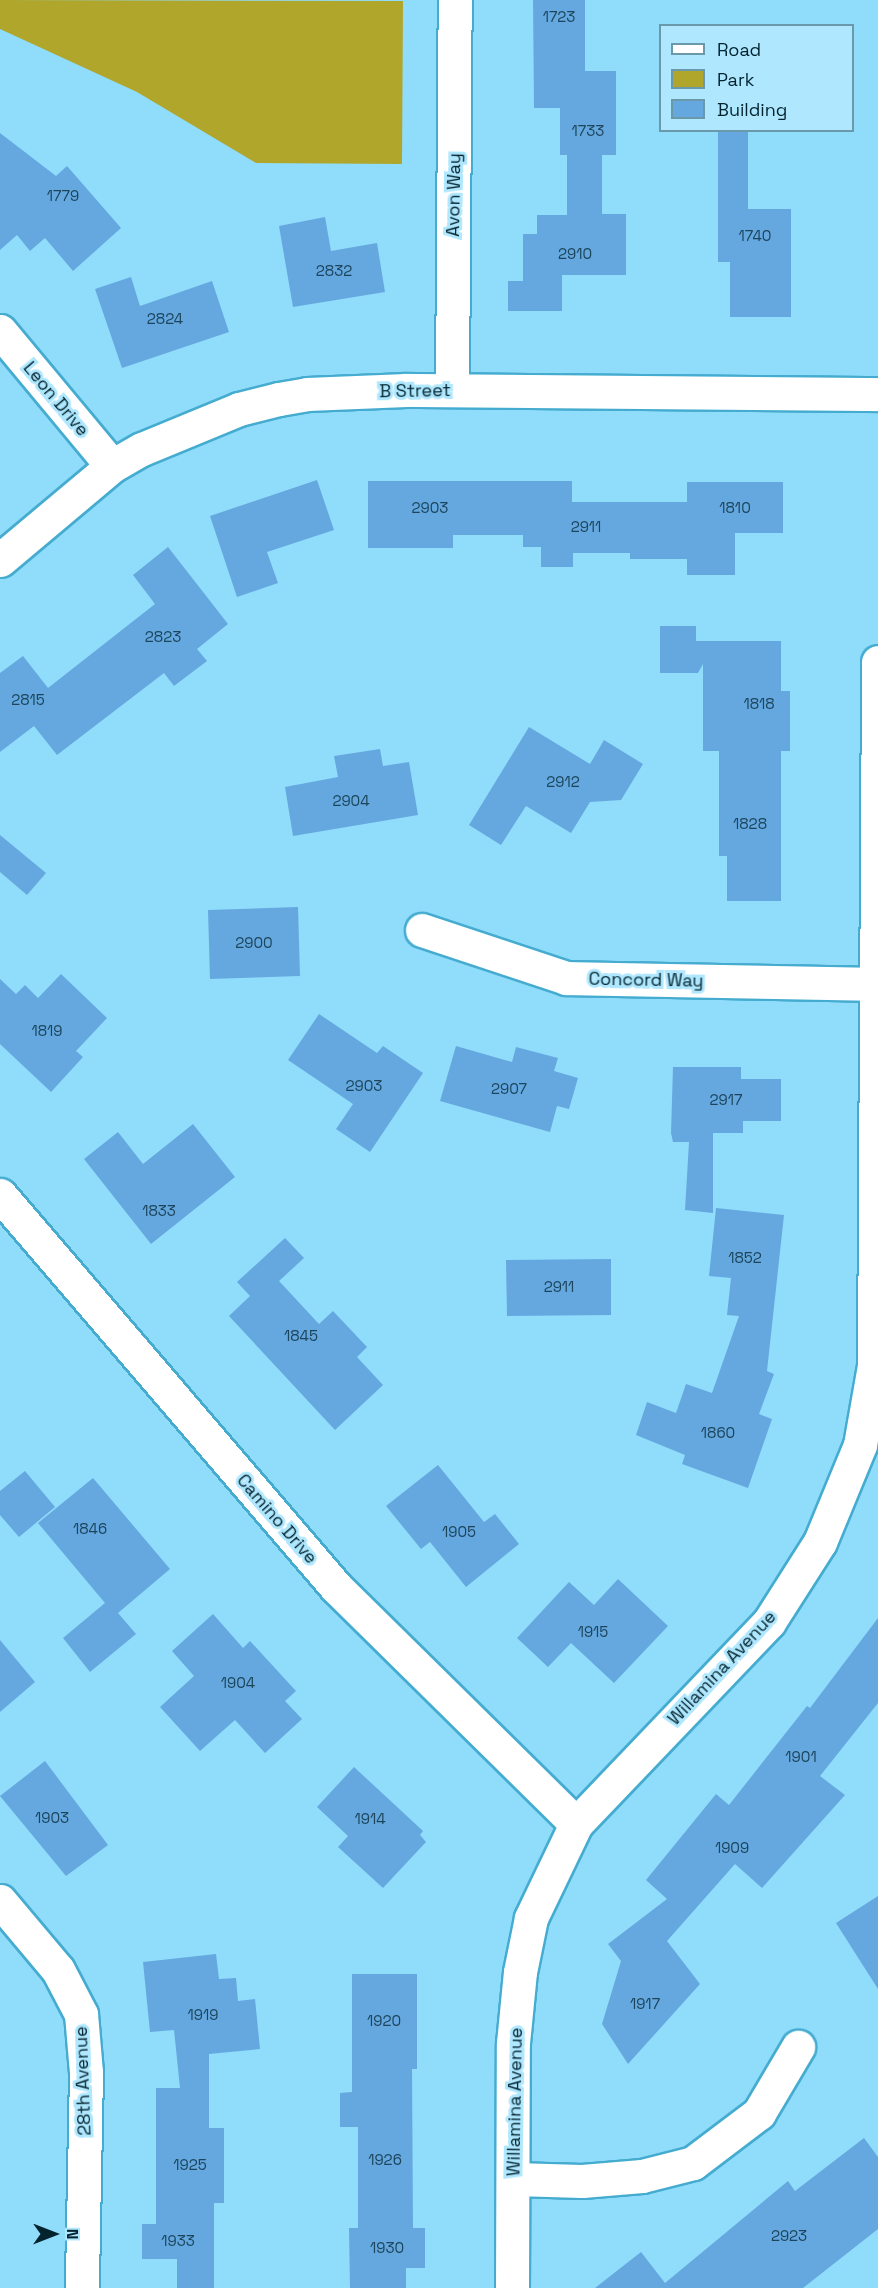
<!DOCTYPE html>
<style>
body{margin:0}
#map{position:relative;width:878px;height:2288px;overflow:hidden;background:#90dcfb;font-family:"Space Grotesk",sans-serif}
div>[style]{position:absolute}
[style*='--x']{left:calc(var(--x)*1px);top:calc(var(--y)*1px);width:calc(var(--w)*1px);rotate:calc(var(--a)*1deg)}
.green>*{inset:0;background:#afa62b}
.building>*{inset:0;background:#65a8e0}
.roads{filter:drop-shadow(2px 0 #45acd0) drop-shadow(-2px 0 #45acd0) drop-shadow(0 2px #45acd0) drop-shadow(0 -2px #45acd0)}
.minor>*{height:33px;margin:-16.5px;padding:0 16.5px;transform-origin:16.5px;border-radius:16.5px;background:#fff}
span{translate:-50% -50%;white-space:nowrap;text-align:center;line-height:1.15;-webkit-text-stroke:6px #afe7fe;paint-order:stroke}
.number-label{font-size:15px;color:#1c455b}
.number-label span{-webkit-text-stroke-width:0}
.street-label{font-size:18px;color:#03242f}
.legend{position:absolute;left:659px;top:24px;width:195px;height:108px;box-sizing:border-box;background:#afe7fe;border:2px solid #6a99ab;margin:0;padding:8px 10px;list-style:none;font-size:18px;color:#03242f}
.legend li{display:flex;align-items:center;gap:12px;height:30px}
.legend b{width:30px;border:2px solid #6a99ab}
.north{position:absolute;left:24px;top:2204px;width:60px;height:60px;-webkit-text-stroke:4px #afe7fe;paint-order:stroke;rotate:90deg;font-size:16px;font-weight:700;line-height:24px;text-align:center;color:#03242f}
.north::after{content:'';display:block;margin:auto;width:21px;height:27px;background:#03242f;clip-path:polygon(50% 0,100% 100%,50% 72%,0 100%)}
</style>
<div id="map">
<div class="green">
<i style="clip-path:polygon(0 0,403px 1px,402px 164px,256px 163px,137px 92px,0 29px)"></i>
</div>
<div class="building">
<i style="clip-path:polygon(533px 0,585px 0,585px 71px,616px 71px,616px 155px,602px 155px,602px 214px,626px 214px,626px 275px,562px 275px,562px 311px,508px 311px,508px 281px,523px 281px,523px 234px,537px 234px,537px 215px,567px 215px,567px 155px,560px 155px,560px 108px,534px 108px)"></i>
<i style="clip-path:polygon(718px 130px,748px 130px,748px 209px,791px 209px,791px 317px,730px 317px,730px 262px,718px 262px)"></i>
<i style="clip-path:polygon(0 133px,56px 176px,67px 166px,121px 228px,73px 271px,45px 238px,30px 251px,17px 235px,0 250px)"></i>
<i style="clip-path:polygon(325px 217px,331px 251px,377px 243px,385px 292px,293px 307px,279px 226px)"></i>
<i style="clip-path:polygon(131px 277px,140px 306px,212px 281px,229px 332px,122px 368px,95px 289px)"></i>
<i style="clip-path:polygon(317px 480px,334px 530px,267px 552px,278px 583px,237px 597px,210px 516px)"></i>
<i style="clip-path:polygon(368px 481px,572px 481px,572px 502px,687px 502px,687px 482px,783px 482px,783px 533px,735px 533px,735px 575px,687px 575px,687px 559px,630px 559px,630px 553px,573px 553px,573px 567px,541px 567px,541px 547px,523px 547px,523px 535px,453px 535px,453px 548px,368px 548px)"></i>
<i style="clip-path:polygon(168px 547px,228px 624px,197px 649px,207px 661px,174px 686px,164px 673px,57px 755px,34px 726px,0 752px,0 673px,23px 656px,48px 688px,155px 604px,133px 575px)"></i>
<i style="clip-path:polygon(660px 626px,696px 626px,696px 641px,781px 641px,781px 691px,790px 691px,790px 751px,781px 751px,781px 901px,727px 901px,727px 856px,719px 856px,719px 751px,703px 751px,703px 664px,698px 673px,660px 673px)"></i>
<i style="clip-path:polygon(529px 727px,590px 764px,604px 740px,643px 764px,621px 800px,590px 802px,571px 833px,526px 806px,501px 845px,469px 825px)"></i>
<i style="clip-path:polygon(380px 749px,383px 766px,409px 762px,418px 815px,293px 836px,285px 787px,338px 777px,334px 756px)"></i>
<i style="clip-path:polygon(0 835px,46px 873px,27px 895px,0 872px)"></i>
<i style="clip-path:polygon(298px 907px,300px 976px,210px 979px,208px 910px)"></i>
<i style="clip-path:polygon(61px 974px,107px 1018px,76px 1051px,83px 1057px,51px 1092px,0 1044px,0 979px,16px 994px,25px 985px,38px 998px)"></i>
<i style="clip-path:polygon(319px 1014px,377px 1053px,383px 1046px,423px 1073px,370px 1152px,336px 1129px,353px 1104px,288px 1060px)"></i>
<i style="clip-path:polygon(456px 1046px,512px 1062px,516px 1047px,558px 1058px,554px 1071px,578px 1078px,569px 1109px,557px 1106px,550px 1132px,440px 1101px)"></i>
<i style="clip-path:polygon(673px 1067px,741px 1067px,741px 1079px,781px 1079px,781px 1121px,743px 1121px,743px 1133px,713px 1133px,713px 1213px,685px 1210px,689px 1142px,673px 1142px,671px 1133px)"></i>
<i style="clip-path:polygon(193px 1124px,235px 1177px,151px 1244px,84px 1159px,118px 1132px,143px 1164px)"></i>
<i style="clip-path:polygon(716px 1208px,784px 1215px,767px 1371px,774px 1374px,759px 1414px,772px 1419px,748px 1488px,682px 1464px,685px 1455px,636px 1435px,647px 1402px,676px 1413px,686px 1384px,712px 1393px,739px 1316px,727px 1315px,731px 1278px,709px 1276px)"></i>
<i style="clip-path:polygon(285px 1238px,304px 1258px,279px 1281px,319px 1324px,333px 1311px,367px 1347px,357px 1357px,383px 1385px,335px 1430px,229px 1316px,250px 1296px,237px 1282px)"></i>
<i style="clip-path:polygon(611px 1259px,611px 1315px,507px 1316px,506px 1260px)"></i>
<i style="clip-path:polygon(438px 1465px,484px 1522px,495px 1514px,519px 1544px,466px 1587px,430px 1542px,421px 1549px,386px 1506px)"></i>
<i style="clip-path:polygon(25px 1471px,55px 1507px,19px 1537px,0 1515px,0 1491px)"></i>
<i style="clip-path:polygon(93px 1478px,170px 1569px,118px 1613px,136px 1634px,90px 1672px,63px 1638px,105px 1603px,38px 1523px)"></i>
<i style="clip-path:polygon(618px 1579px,668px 1626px,614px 1683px,571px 1643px,548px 1667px,517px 1638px,569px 1582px,594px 1605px)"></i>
<i style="clip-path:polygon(213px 1614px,243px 1648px,250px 1641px,296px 1691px,285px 1701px,302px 1719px,265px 1753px,235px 1720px,200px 1751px,160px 1707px,194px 1676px,172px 1651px)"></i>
<i style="clip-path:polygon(878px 1618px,878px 1703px,820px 1776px,845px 1795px,762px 1888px,735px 1864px,667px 1941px,700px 1984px,628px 2064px,602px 2024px,621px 1961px,608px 1944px,667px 1899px,646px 1880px,716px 1794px,729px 1805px,807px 1706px,810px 1708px)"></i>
<i style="clip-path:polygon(0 1640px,35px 1682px,0 1712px)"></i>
<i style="clip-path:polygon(45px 1761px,108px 1845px,66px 1876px,0 1796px)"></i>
<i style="clip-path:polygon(354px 1767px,423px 1831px,420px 1835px,426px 1842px,383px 1888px,338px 1847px,348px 1836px,317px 1807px)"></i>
<i style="clip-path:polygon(878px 1896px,878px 1989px,836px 1923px)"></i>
<i style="clip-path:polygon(216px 1954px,219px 1979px,236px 1978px,238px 2001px,255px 1999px,260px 2049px,209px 2054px,209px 2128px,224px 2128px,224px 2203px,214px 2203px,214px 2288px,177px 2288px,177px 2259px,142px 2259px,142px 2224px,156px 2224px,156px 2088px,180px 2088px,174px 2030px,150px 2032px,143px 1962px)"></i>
<i style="clip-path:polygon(352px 1974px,417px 1974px,417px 2069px,412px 2069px,413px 2228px,425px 2228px,425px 2268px,406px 2268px,406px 2288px,350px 2288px,349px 2228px,358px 2228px,358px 2127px,340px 2127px,340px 2093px,352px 2092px)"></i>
<i style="clip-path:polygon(864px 2138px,878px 2157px,878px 2229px,803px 2288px,595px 2288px,641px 2252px,665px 2283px,788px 2181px,795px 2191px)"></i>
</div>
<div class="roads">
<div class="minor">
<i style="--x:0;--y:331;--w:175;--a:50.3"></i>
<i style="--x:452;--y:390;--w:390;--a:-89.6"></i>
<i style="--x:0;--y:560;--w:146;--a:-40"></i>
<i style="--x:112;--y:466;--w:34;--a:-30"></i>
<i style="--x:142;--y:449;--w:105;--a:-22.4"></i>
<i style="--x:239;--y:409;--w:41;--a:-14"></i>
<i style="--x:279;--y:399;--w:28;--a:-10"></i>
<i style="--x:307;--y:394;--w:99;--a:-2.3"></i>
<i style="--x:406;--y:390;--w:472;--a:0.5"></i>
<i style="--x:422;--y:930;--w:152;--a:18.4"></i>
<i style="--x:566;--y:978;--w:312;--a:1.1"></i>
<i style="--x:0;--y:1195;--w:516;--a:49.4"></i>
<i style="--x:336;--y:1587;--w:337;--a:44.6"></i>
<i style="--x:0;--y:1901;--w:90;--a:50"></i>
<i style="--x:58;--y:1970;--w:50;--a:62.4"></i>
<i style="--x:81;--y:2014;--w:58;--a:85.1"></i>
<i style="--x:86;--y:2072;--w:216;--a:91.1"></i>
<i style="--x:514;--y:2179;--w:68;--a:1.7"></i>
<i style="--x:582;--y:2181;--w:60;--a:-4.8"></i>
<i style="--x:642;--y:2176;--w:53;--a:-14.3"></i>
<i style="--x:693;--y:2163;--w:83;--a:-37.1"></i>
<i style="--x:759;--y:2113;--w:77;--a:-59.4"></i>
<i style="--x:512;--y:2288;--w:245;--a:-89.8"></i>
<i style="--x:513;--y:2043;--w:71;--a:-84.4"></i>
<i style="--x:520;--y:1972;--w:55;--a:-78.5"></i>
<i style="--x:531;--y:1918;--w:104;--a:-64.4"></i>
<i style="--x:576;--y:1824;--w:279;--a:-46.3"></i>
<i style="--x:769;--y:1622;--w:95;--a:-57.5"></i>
<i style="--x:820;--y:1542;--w:105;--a:-67.6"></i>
<i style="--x:860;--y:1445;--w:80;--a:-80"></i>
<i style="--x:874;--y:1366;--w:704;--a:-89.67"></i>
</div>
</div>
<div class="number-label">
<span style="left:559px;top:17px">1723</span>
<span style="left:588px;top:131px">1733</span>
<span style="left:63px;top:196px">1779</span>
<span style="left:755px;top:236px">1740</span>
<span style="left:575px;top:254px">2910</span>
<span style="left:334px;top:271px">2832</span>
<span style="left:165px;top:319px">2824</span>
<span style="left:430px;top:508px">2903</span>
<span style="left:735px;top:508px">1810</span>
<span style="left:586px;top:527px">2911</span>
<span style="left:163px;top:637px">2823</span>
<span style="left:28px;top:700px">2815</span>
<span style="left:759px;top:704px">1818</span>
<span style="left:563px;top:782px">2912</span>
<span style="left:351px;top:801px">2904</span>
<span style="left:750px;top:824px">1828</span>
<span style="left:254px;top:943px">2900</span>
<span style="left:47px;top:1031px">1819</span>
<span style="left:364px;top:1086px">2903</span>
<span style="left:509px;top:1089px">2907</span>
<span style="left:726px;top:1100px">2917</span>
<span style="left:159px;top:1211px">1833</span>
<span style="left:745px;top:1258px">1852</span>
<span style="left:559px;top:1287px">2911</span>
<span style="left:301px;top:1336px">1845</span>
<span style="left:718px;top:1433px">1860</span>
<span style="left:90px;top:1529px">1846</span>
<span style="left:459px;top:1532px">1905</span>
<span style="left:593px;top:1632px">1915</span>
<span style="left:238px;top:1683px">1904</span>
<span style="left:801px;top:1757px">1901</span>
<span style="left:52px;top:1818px">1903</span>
<span style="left:370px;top:1819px">1914</span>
<span style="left:732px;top:1848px">1909</span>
<span style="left:645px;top:2004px">1917</span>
<span style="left:203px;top:2015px">1919</span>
<span style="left:384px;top:2021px">1920</span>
<span style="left:385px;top:2160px">1926</span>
<span style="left:190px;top:2165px">1925</span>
<span style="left:789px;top:2236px">2923</span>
<span style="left:178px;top:2241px">1933</span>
<span style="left:387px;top:2248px">1930</span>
</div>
<div class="street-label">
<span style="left:454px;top:195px;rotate:-89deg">Avon Way</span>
<span style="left:415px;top:391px;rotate:-1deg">B Street</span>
<span style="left:56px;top:399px;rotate:50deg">Leon Drive</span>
<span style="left:646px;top:980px;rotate:1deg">Concord Way</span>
<span style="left:277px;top:1519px;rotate:49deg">Camino Drive</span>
<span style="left:722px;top:1668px;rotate:-47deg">Willamina Avenue</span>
<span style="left:83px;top:2081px;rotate:-92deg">28th Avenue</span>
<span style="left:515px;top:2102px;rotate:-89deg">Willamina Avenue</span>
</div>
<ul class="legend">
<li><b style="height:8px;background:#fff"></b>Road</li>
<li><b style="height:16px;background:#afa62b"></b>Park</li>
<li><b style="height:16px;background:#65a8e0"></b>Building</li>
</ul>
<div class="north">N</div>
</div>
